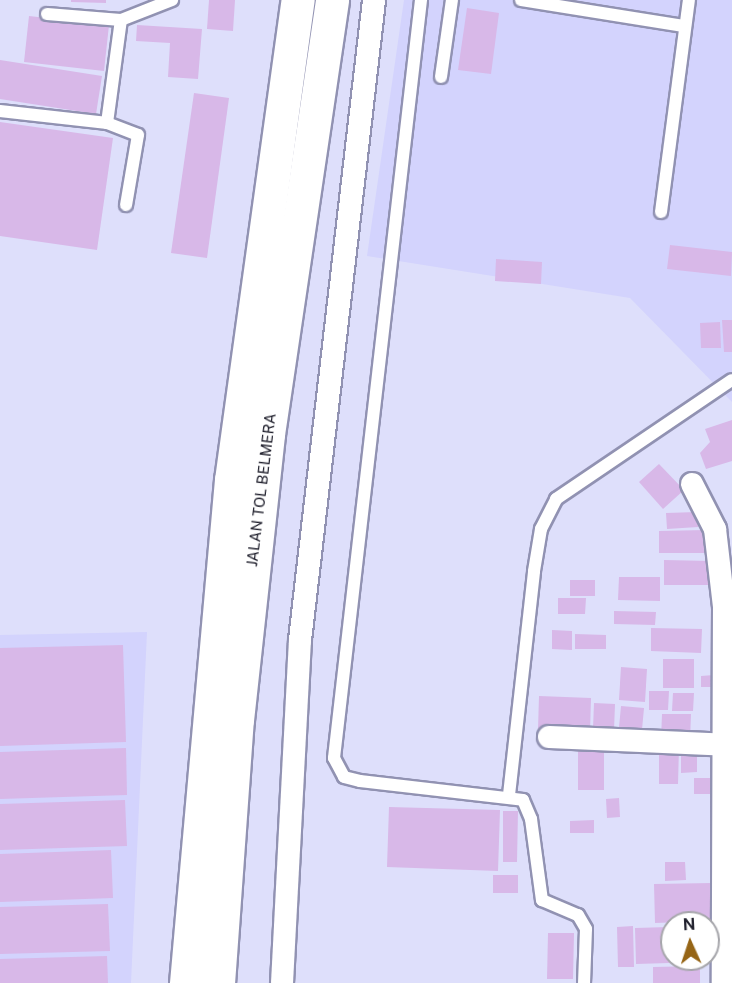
<!DOCTYPE html>
<style>
body{margin:0}
#map{position:relative;width:732px;height:983px;overflow:hidden;background:#dedffb;font-family:"Public Sans",sans-serif}
div>[style]{position:absolute}
[style*='--x']{left:calc(var(--x)*1px);top:calc(var(--y)*1px);width:calc(var(--w)*1px);rotate:calc(var(--a)*1deg)}
.built>*{inset:0;background:#d3d3fd}
.building>*{inset:0;background:#d8b8e8}
.roads{filter:drop-shadow(2px 0 #9192b2) drop-shadow(-2px 0 #9192b2) drop-shadow(0 2px #9192b2) drop-shadow(0 -2px #9192b2)}
.lane>*{height:12px;margin:-6px;padding:0 6px;transform-origin:6px;border-radius:6px;background:#fff}
.street>*{height:22px;margin:-11px;padding:0 11px;transform-origin:11px;border-radius:11px;background:#fff}
.highway>*{height:33px;margin:-16.5px;padding:0 16.5px;transform-origin:16.5px;border-radius:16.5px;background:#fff}
span{translate:-50% -50%;white-space:nowrap;text-align:center;line-height:1.15;-webkit-text-stroke:6px #fff;paint-order:stroke}
.street-label{font-size:15px;color:#20202d}
.north{position:absolute;left:660px;top:911px;width:60px;height:60px;box-sizing:border-box;background:#fff;border:2px solid #a6a6ab;border-radius:50%;rotate:357deg;font-size:16px;font-weight:700;line-height:24px;text-align:center;color:#20202d}
.north::after{content:'';display:block;margin:auto;width:21px;height:27px;background:#966516;clip-path:polygon(50% 0,100% 100%,50% 72%,0 100%)}
</style>
<div id="map">
<div class="built">
<i style="clip-path:polygon(404px 0,732px 0,732px 402px,630px 298px,367px 256px)"></i>
<i style="clip-path:polygon(147px 632px,131px 983px,0 983px,0 635px)"></i>
</div>
<div class="building">
<i style="clip-path:polygon(71px 0,106px 0,106px 3px,71px 2px)"></i>
<i style="clip-path:polygon(209px 0,235px 0,233px 31px,207px 29px)"></i>
<i style="clip-path:polygon(467px 8px,499px 13px,491px 74px,458px 70px)"></i>
<i style="clip-path:polygon(29px 16px,109px 25px,104px 71px,24px 62px)"></i>
<i style="clip-path:polygon(137px 25px,202px 29px,198px 79px,168px 77px,170px 43px,136px 41px)"></i>
<i style="clip-path:polygon(0 60px,102px 76px,96px 114px,0 99px)"></i>
<i style="clip-path:polygon(194px 93px,229px 98px,207px 258px,171px 253px)"></i>
<i style="clip-path:polygon(0 122px,113px 138px,97px 250px,0 236px)"></i>
<i style="clip-path:polygon(670px 245px,732px 252px,731px 276px,667px 269px)"></i>
<i style="clip-path:polygon(496px 259px,542px 262px,541px 284px,495px 281px)"></i>
<i style="clip-path:polygon(722px 320px,732px 320px,732px 352px,724px 352px)"></i>
<i style="clip-path:polygon(720px 322px,721px 348px,701px 348px,700px 323px)"></i>
<i style="clip-path:polygon(732px 420px,732px 461px,706px 469px,700px 453px,710px 442px,705px 429px)"></i>
<i style="clip-path:polygon(659px 464px,684px 490px,663px 509px,639px 482px)"></i>
<i style="clip-path:polygon(697px 512px,698px 527px,667px 529px,666px 513px)"></i>
<i style="clip-path:polygon(705px 530px,706px 553px,659px 553px,659px 531px)"></i>
<i style="clip-path:polygon(664px 560px,711px 561px,711px 585px,664px 585px)"></i>
<i style="clip-path:polygon(619px 577px,660px 577px,660px 601px,618px 600px)"></i>
<i style="clip-path:polygon(570px 580px,595px 580px,595px 596px,570px 596px)"></i>
<i style="clip-path:polygon(558px 598px,586px 598px,585px 614px,558px 614px)"></i>
<i style="clip-path:polygon(614px 611px,656px 612px,655px 625px,614px 624px)"></i>
<i style="clip-path:polygon(651px 628px,702px 629px,701px 653px,651px 651px)"></i>
<i style="clip-path:polygon(552px 630px,572px 631px,572px 650px,552px 649px)"></i>
<i style="clip-path:polygon(575px 634px,606px 635px,606px 649px,575px 649px)"></i>
<i style="clip-path:polygon(123px 645px,126px 742px,0 746px,0 648px)"></i>
<i style="clip-path:polygon(663px 659px,694px 659px,694px 688px,663px 688px)"></i>
<i style="clip-path:polygon(621px 667px,647px 669px,645px 702px,619px 700px)"></i>
<i style="clip-path:polygon(714px 675px,714px 687px,701px 687px,701px 676px)"></i>
<i style="clip-path:polygon(649px 691px,669px 691px,668px 710px,649px 710px)"></i>
<i style="clip-path:polygon(673px 693px,694px 693px,693px 711px,672px 711px)"></i>
<i style="clip-path:polygon(539px 696px,591px 698px,590px 732px,538px 730px)"></i>
<i style="clip-path:polygon(594px 703px,615px 704px,614px 730px,593px 729px)"></i>
<i style="clip-path:polygon(621px 706px,644px 708px,641px 740px,618px 738px)"></i>
<i style="clip-path:polygon(662px 714px,691px 714px,690px 741px,661px 740px)"></i>
<i style="clip-path:polygon(578px 742px,604px 742px,604px 790px,578px 790px)"></i>
<i style="clip-path:polygon(697px 746px,697px 772px,681px 773px,681px 747px)"></i>
<i style="clip-path:polygon(659px 747px,679px 747px,678px 784px,659px 784px)"></i>
<i style="clip-path:polygon(126px 748px,127px 795px,0 799px,0 752px)"></i>
<i style="clip-path:polygon(694px 778px,710px 778px,711px 794px,694px 794px)"></i>
<i style="clip-path:polygon(619px 798px,620px 817px,607px 818px,606px 799px)"></i>
<i style="clip-path:polygon(125px 800px,127px 846px,0 850px,0 804px)"></i>
<i style="clip-path:polygon(389px 807px,500px 810px,498px 871px,387px 867px)"></i>
<i style="clip-path:polygon(503px 811px,518px 811px,517px 862px,503px 862px)"></i>
<i style="clip-path:polygon(594px 820px,594px 833px,570px 833px,570px 821px)"></i>
<i style="clip-path:polygon(111px 850px,113px 898px,0 902px,0 854px)"></i>
<i style="clip-path:polygon(665px 862px,685px 862px,686px 880px,665px 881px)"></i>
<i style="clip-path:polygon(493px 875px,518px 875px,518px 893px,493px 893px)"></i>
<i style="clip-path:polygon(712px 883px,713px 921px,655px 923px,654px 884px)"></i>
<i style="clip-path:polygon(108px 904px,110px 951px,0 954px,0 907px)"></i>
<i style="clip-path:polygon(633px 926px,634px 967px,618px 967px,617px 927px)"></i>
<i style="clip-path:polygon(669px 927px,669px 963px,636px 964px,635px 928px)"></i>
<i style="clip-path:polygon(548px 933px,574px 933px,573px 979px,547px 979px)"></i>
<i style="clip-path:polygon(107px 956px,108px 983px,0 983px,0 959px)"></i>
<i style="clip-path:polygon(673px 959px,708px 959px,708px 963px,673px 964px)"></i>
<i style="clip-path:polygon(700px 966px,700px 983px,653px 983px,653px 967px)"></i>
</div>
<div class="roads">
<div class="lane">
<i style="--x:421;--y:0;--w:763;--a:96.55"></i>
<i style="--x:334;--y:758;--w:21;--a:62"></i>
<i style="--x:344;--y:777;--w:16;--a:14"></i>
<i style="--x:360;--y:781;--w:164;--a:6.6"></i>
<i style="--x:523;--y:800;--w:21;--a:67"></i>
<i style="--x:531;--y:819;--w:82;--a:82.3"></i>
<i style="--x:542;--y:900;--w:39;--a:23"></i>
<i style="--x:578;--y:915;--w:16;--a:60"></i>
<i style="--x:586;--y:929;--w:54;--a:92.1"></i>
<i style="--x:521;--y:0;--w:165;--a:9.1"></i>
<i style="--x:47;--y:14;--w:74;--a:4.6"></i>
<i style="--x:441;--y:77;--w:78;--a:-81.9"></i>
<i style="--x:0;--y:111;--w:108;--a:6.4"></i>
<i style="--x:107;--y:123;--w:104;--a:-82.3"></i>
<i style="--x:121;--y:20;--w:55;--a:-21.4"></i>
<i style="--x:107;--y:123;--w:33;--a:21"></i>
<i style="--x:138;--y:135;--w:71;--a:99.7"></i>
<i style="--x:661;--y:212;--w:214;--a:-82.5"></i>
<i style="--x:509;--y:795;--w:225;--a:-83.6"></i>
<i style="--x:534;--y:571;--w:43;--a:-80.5"></i>
<i style="--x:541;--y:529;--w:34;--a:-63"></i>
<i style="--x:556;--y:499;--w:212;--a:-34.1"></i>
</div>
<div class="street">
<i style="--x:692;--y:484;--w:51;--a:62.9"></i>
<i style="--x:715;--y:529;--w:79;--a:83.4"></i>
<i style="--x:724;--y:607;--w:376;--a:90.2"></i>
<i style="--x:549;--y:737;--w:183;--a:2.5"></i>
<i style="--x:282;--y:983;--w:343;--a:-87"></i>
<i style="--x:300;--y:640;--w:644;--a:-83.4"></i>
</div>
<div class="highway">
<i style="--x:186;--y:983;--w:505;--a:-84.89"></i>
<i style="--x:231;--y:480;--w:485;--a:-82.1"></i>
<i style="--x:218;--y:983;--w:264;--a:-85.9"></i>
<i style="--x:237;--y:720;--w:288;--a:-83.8"></i>
<i style="--x:268;--y:434;--w:439;--a:-81.6"></i>
</div>
</div>
<div class="street-label">
<span style="left:261px;top:490px;rotate:-83deg">JALAN TOL BELMERA</span>
</div>
<div class="north">N</div>
</div>
